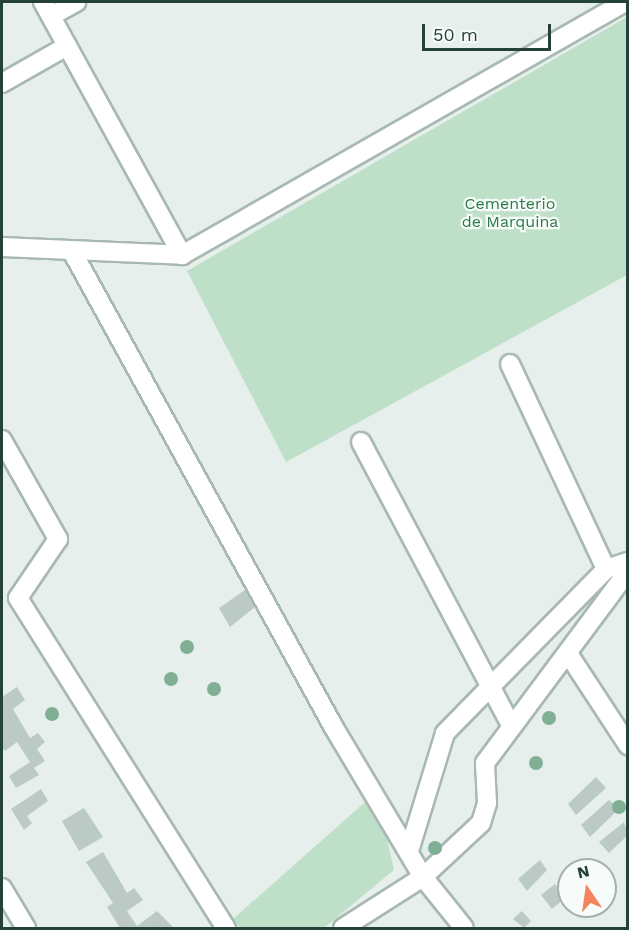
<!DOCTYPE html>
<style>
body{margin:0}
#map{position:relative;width:629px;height:930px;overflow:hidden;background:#e6efeb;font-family:"Work Sans",sans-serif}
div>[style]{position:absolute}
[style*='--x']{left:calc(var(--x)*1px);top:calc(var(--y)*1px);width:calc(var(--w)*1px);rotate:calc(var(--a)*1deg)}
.green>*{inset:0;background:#bfe0c8}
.building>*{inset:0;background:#bbcac4}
.roads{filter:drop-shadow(2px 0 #a8b8b2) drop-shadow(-2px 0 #a8b8b2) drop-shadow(0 2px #a8b8b2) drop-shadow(0 -2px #a8b8b2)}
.minor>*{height:18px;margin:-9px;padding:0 9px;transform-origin:9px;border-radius:9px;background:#fff}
.trees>*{width:14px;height:14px;margin:-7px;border-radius:50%;background:#80af93}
span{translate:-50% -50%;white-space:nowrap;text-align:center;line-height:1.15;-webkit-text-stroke:4.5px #f7fbf9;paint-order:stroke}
.park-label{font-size:16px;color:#2d7a4b}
.frame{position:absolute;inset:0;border:3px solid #24423a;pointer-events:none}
.north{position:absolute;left:557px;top:858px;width:60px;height:60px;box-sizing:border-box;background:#f7fbf9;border:2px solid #a3b1ad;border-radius:50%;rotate:347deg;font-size:16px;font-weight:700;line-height:24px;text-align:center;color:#24423a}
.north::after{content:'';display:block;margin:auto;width:21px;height:27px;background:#f4845f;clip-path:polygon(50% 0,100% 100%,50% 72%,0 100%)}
.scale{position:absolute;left:422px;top:24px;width:129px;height:27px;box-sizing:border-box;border:3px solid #24423a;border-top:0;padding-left:8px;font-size:18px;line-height:21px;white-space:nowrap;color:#24423a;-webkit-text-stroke:4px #f7fbf9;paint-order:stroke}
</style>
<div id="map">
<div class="green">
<i style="clip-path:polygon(627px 17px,627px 275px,286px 462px,187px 271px)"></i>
<i style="clip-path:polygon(365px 802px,387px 839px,394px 870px,324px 928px,239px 928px,233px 919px)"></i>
</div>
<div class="building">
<i style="clip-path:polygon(245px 590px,255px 607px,230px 627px,219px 608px)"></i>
<i style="clip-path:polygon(17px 687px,25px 700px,13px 709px,30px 738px,38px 733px,45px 742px,37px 749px,45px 761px,34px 768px,39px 775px,16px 788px,9px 776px,30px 762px,17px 742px,5px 751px,2px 747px,2px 697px)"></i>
<i style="clip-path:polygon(596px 777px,606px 788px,576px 815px,568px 804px)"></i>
<i style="clip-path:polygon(41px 789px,48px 801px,27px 816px,32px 823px,24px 830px,11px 809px)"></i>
<i style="clip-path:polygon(609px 800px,619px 809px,590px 837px,581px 825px)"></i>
<i style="clip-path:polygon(84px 808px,103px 837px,79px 851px,62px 821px)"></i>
<i style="clip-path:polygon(624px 822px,628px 835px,609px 853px,599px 842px)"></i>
<i style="clip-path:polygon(103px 852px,127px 893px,134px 888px,143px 900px,127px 911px,137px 926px,157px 911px,174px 928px,120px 928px,107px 907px,113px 903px,86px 862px)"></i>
<i style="clip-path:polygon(540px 860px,547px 870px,527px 891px,518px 879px)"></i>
<i style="clip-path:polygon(555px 884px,565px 898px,552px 909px,541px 895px)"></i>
<i style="clip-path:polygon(522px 911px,531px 921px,524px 928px,513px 919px)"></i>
</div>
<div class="roads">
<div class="minor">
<i style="--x:43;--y:2;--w:289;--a:61.2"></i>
<i style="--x:51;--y:16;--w:29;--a:-29"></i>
<i style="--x:2;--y:83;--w:75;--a:-29.6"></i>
<i style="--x:2;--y:247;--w:180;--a:2.5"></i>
<i style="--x:182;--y:255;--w:510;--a:-29.73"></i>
<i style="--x:73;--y:253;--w:540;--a:61.2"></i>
<i style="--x:333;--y:726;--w:176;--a:59.2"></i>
<i style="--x:423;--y:877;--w:65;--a:51.2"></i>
<i style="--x:510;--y:364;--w:226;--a:64.9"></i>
<i style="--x:2;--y:440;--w:114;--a:60.5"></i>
<i style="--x:58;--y:539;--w:71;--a:124.1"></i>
<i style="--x:18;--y:598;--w:390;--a:57.8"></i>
<i style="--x:361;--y:442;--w:319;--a:62.1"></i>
<i style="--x:569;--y:655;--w:108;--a:56.8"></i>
<i style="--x:409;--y:851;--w:123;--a:-73"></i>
<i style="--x:445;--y:733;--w:230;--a:-45.5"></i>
<i style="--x:606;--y:569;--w:23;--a:-18"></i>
<i style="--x:2;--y:888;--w:47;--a:59"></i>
<i style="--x:343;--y:928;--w:95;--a:-32.5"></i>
<i style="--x:423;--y:877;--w:79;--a:-43"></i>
<i style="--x:481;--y:823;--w:21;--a:-73"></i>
<i style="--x:487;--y:803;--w:40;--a:-92.9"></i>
<i style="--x:485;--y:763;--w:239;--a:-53.3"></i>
</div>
</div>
<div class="trees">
<i style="left:187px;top:647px"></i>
<i style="left:171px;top:679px"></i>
<i style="left:214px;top:689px"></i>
<i style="left:52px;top:714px"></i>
<i style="left:549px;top:718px"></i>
<i style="left:536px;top:763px"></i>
<i style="left:619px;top:807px"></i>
<i style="left:435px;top:848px"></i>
</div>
<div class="park-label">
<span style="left:510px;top:213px">Cementerio<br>de Marquina</span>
</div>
<div class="frame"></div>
<div class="north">N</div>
<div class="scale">50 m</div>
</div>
